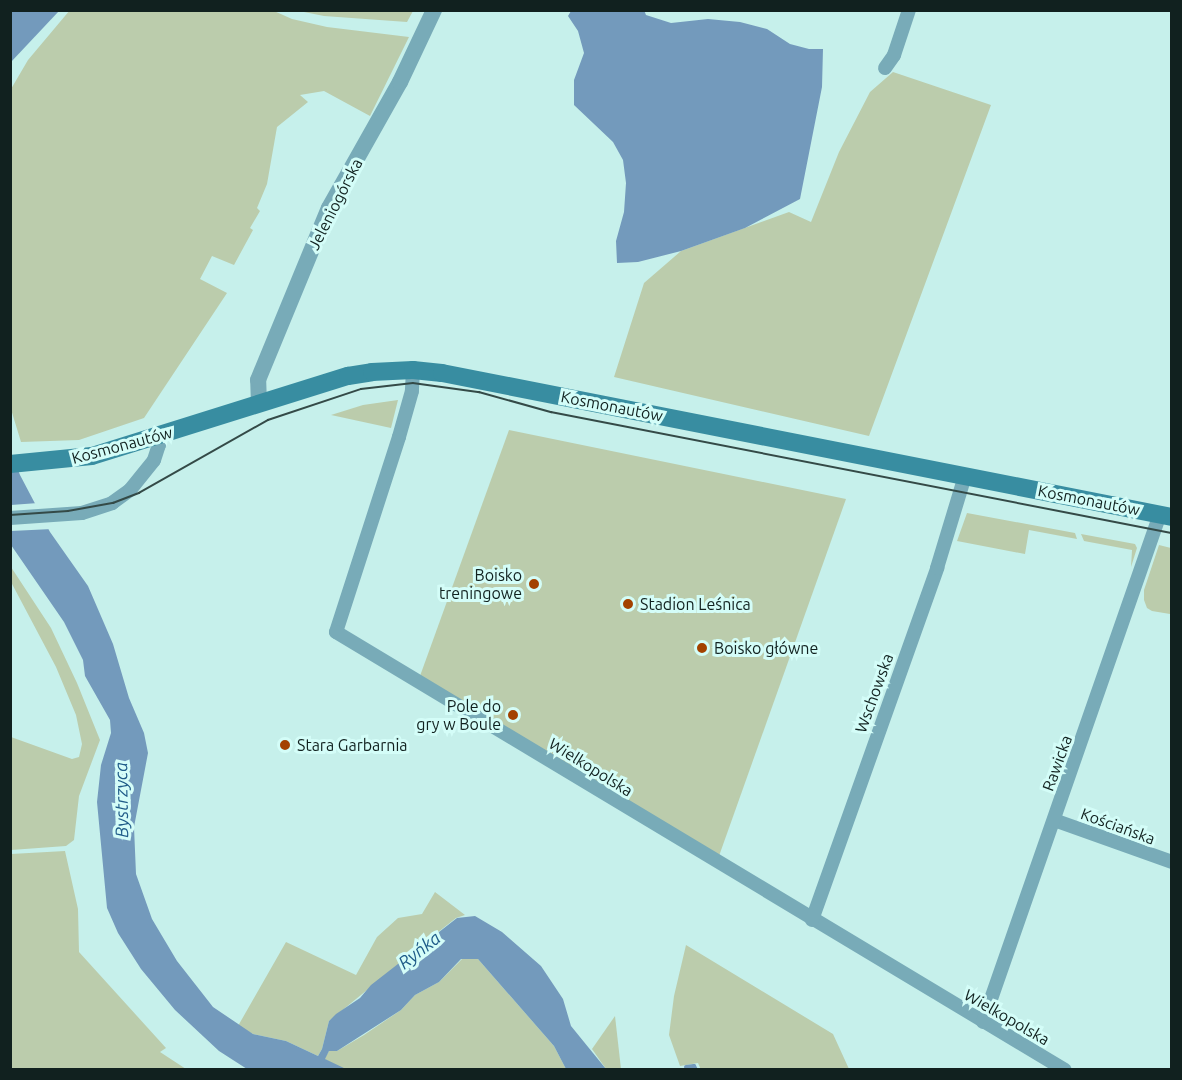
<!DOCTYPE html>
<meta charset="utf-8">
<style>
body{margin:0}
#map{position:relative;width:1182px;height:1080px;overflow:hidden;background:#c6f0eb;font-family:Ubuntu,sans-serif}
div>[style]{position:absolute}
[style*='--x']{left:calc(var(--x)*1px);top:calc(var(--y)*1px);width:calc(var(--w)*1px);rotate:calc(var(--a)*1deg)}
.green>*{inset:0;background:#bbccac}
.water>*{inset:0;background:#739abc}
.pier>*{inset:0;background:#c6f0eb}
.stream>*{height:4px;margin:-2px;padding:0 2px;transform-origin:2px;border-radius:2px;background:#739abc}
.minor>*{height:14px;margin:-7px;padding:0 7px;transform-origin:7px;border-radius:7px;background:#78abb8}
.tertiary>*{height:16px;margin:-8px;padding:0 8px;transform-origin:8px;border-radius:8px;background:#78abb8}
.secondary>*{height:18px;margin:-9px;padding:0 9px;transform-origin:9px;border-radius:9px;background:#388da1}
.tram>*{height:1.5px;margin:-0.75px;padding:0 0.75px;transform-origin:0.75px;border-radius:0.75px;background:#344a47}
.dots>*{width:16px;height:16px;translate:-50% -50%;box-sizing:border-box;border:3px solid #d4fdf8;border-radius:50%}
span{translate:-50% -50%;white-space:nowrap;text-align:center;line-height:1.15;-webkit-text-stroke:6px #d4fdf8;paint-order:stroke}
.street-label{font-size:16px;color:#11211f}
.poi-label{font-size:16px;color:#11211f}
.right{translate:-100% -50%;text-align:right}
.left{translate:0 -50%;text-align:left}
.water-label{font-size:18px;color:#1e5b88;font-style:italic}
.frame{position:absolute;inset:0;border:12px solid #11211f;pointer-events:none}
</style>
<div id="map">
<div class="green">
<i style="clip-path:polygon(70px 10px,274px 11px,292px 19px,327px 27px,409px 37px,370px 116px,324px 91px,300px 95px,308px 102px,277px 127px,267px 184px,257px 208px,260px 211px,250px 228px,253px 230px,234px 265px,212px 256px,200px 279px,227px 293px,144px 418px,79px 440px,21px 442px,10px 406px,11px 89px,28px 60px)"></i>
<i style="clip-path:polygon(299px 11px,413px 11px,407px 22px,324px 16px)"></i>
<i style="clip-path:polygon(893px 72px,991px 105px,869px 436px,614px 377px,644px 283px,681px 251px,789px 212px,811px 222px,839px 152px,870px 92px)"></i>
<i style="clip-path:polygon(398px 400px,391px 428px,331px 415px,363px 405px)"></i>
<i style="clip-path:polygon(509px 430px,846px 499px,719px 856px,420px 676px)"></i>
<i style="clip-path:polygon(967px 513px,1075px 533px,1077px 539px,1029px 530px,1025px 554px,957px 541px)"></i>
<i style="clip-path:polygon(1081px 534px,1135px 544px,1137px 548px,1131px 567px,1132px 550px,1084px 541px)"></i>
<i style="clip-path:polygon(1159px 545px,1171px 548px,1170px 614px,1152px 611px,1147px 608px,1144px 600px,1144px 590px)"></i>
<i style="clip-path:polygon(11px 567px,51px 628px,77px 683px,100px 740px,79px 796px,74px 840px,66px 846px,11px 850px,11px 737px,72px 759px,79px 757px,82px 744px,76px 715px,56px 667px,11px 582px)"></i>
<i style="clip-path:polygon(65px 851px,78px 909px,79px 952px,166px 1048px,160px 1052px,186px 1069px,11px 1069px,11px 854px)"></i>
<i style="clip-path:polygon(435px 892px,465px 915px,456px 918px,442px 929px,329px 1021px,322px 1049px,318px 1056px,286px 1041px,253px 1034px,238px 1026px,286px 942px,356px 975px,377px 937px,398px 918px,422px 914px)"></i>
<i style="clip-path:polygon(686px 945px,833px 1034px,849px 1069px,701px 1070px,698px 1063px,680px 1066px,669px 1035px,674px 996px)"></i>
<i style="clip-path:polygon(462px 959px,478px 959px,554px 1046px,566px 1069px,346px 1070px,324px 1059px,329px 1051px,337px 1051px,364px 1035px,401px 1010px,415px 995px,439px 982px)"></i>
<i style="clip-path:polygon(615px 1016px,621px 1069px,606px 1069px,592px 1049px)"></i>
</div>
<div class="water">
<i style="clip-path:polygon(11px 10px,59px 11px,11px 62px,10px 11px)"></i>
<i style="clip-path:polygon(644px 10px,646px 15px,671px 23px,708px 19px,740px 22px,767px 29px,790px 44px,809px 49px,823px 49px,822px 87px,800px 199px,745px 228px,681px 251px,638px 262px,617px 263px,616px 241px,624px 212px,626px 183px,623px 160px,613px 142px,574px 105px,574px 80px,584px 53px,578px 31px,568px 16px,571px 11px)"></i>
<i style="clip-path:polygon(10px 450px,20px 475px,50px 532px,88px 586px,113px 644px,129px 698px,144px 733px,148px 753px,134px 827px,136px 874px,152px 919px,177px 961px,213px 1007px,253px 1034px,286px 1041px,318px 1056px,322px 1049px,329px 1021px,336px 1014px,360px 998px,371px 985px,457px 918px,475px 916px,502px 932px,541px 966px,563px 999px,571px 1026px,606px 1069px,566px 1069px,554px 1046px,478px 959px,461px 959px,439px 982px,415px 995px,401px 1010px,337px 1051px,329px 1051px,325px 1059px,346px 1069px,247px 1069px,219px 1051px,175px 1010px,141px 969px,118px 933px,107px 908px,97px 802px,101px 765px,111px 733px,110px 720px,85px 676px,83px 660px,64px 622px,11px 545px)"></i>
</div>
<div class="pier">
<i style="clip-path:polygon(38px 503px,52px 529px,11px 531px,11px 505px)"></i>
</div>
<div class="stream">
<i style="--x:686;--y:1067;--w:8;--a:-7"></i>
<i style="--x:694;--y:1066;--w:4;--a:63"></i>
</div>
<div class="minor">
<i style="--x:885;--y:68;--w:16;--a:-55"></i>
<i style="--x:894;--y:55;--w:47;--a:-71.6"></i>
<i style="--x:413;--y:370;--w:21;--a:93"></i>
<i style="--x:412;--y:391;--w:48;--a:105.8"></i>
<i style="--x:399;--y:437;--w:205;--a:107.9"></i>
<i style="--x:336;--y:632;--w:850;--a:31"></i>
<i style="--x:10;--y:518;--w:72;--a:-4"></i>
<i style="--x:82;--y:513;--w:32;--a:-18"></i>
<i style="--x:112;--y:503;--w:22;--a:-36"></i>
<i style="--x:130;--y:490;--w:38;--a:-51"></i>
<i style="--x:154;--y:460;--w:16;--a:-72"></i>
<i style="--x:159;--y:445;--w:9;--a:-96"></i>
<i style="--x:1054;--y:820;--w:125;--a:19.6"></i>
<i style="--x:812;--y:920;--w:374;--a:-70.4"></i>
<i style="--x:937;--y:568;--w:96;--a:-73.1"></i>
<i style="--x:983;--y:1022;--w:538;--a:-70.79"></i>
</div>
<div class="tertiary">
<i style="--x:259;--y:404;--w:24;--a:-92"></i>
<i style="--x:258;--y:380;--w:186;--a:-67.6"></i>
<i style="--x:329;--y:208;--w:145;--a:-60.6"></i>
<i style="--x:400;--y:82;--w:80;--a:-64.7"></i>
</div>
<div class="secondary">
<i style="--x:10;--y:464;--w:82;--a:-5.6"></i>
<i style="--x:92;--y:456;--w:268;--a:-17.4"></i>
<i style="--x:348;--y:376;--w:24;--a:-9"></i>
<i style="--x:372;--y:372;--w:41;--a:-2.8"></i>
<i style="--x:413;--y:370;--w:29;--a:6"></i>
<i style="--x:442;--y:373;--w:744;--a:11.16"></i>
</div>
<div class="tram">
<i style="--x:10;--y:515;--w:58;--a:-3.9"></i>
<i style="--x:68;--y:511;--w:46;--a:-10.1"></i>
<i style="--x:113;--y:503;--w:28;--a:-21"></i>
<i style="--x:139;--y:493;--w:148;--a:-29.5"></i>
<i style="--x:268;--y:420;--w:98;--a:-18.4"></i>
<i style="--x:361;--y:389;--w:52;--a:-6.6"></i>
<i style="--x:413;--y:383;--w:67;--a:7.8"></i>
<i style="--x:479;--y:392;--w:75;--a:15.5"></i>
<i style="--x:551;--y:412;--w:633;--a:11.03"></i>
</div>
<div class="dots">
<i style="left:534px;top:584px;background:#a34200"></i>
<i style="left:628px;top:604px;background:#a34200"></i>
<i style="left:702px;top:648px;background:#a34200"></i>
<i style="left:513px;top:715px;background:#a34200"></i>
<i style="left:285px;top:745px;background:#a34200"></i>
</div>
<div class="street-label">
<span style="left:335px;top:204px;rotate:-63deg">Jeleniogórska</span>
<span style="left:612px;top:406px;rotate:11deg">Kosmonautów</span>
<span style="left:122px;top:445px;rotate:-15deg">Kosmonautów</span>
<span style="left:1089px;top:500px;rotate:11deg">Kosmonautów</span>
<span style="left:874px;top:693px;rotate:-70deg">Wschowska</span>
<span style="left:1057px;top:763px;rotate:-70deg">Rawicka</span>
<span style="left:591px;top:767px;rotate:32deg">Wielkopolska</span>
<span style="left:1118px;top:826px;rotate:20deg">Kościańska</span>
<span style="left:1007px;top:1017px;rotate:30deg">Wielkopolska</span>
</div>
<div class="poi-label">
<span class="right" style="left:522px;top:584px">Boisko<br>treningowe</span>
<span class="left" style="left:640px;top:604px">Stadion Leśnica</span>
<span class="left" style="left:714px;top:648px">Boisko główne</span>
<span class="right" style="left:501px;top:715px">Pole do<br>gry w Boule</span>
<span class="left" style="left:297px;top:745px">Stara Garbarnia</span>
</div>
<div class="water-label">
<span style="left:121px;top:800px;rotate:-91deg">Bystrzyca</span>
<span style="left:419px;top:950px;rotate:-38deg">Ryńka</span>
</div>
<div class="frame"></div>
</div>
